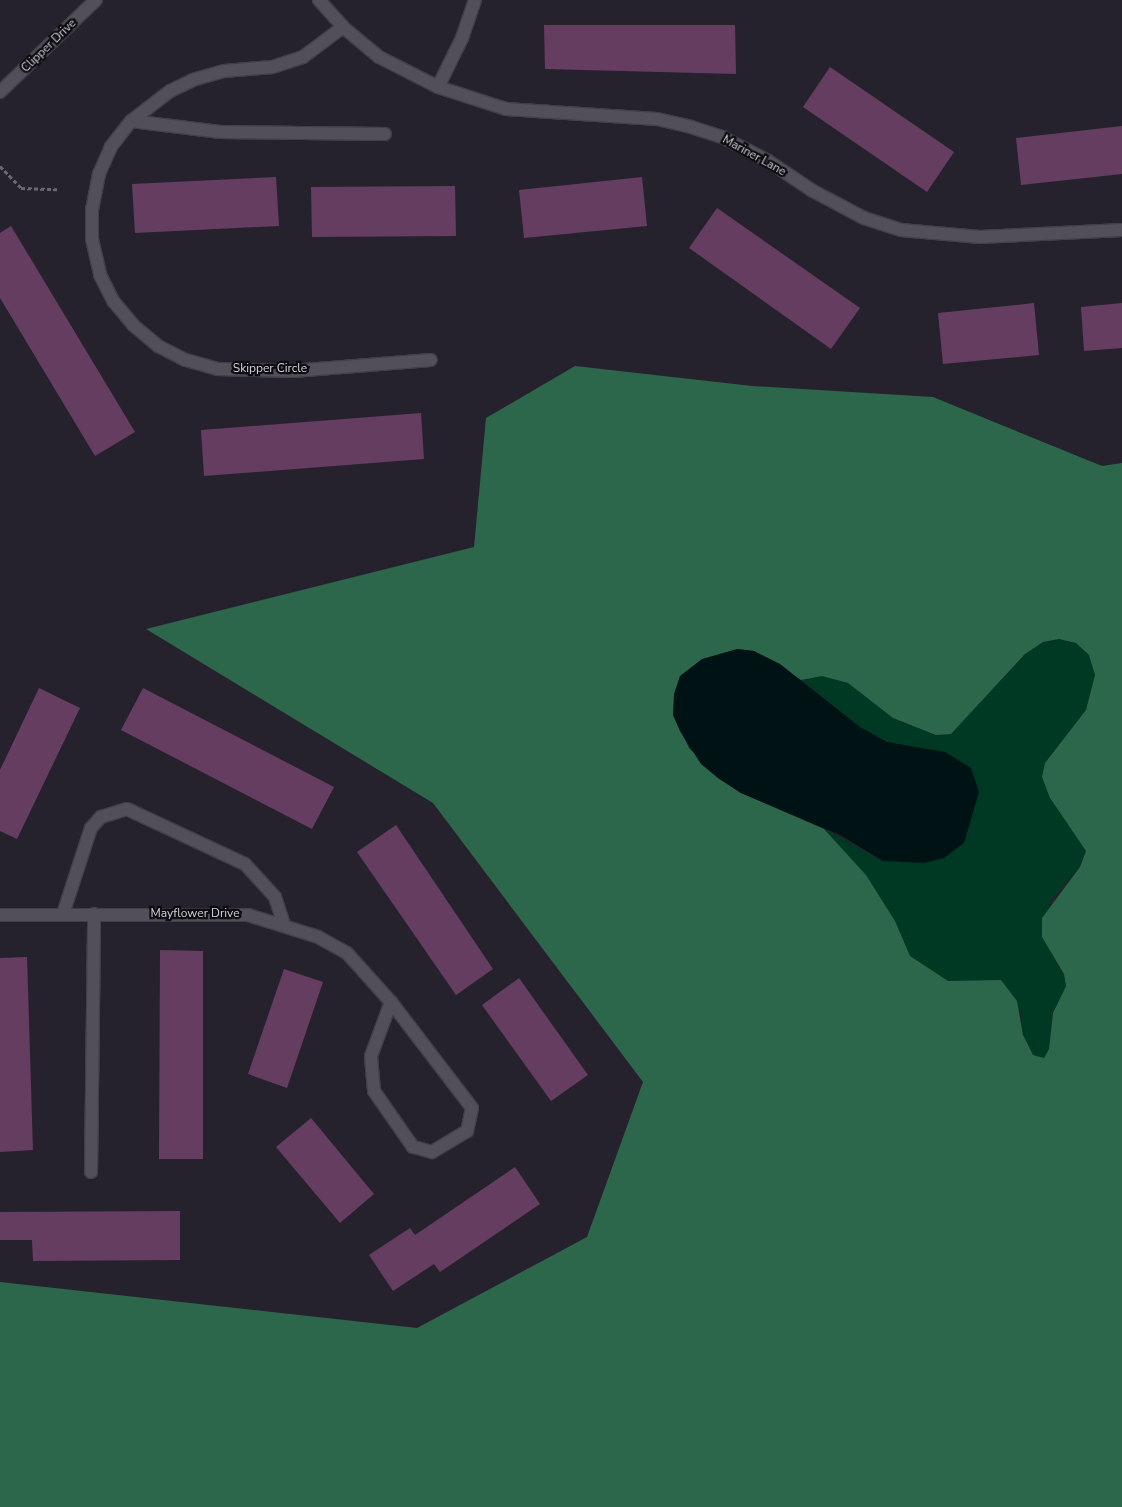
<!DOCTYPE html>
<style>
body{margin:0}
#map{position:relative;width:1122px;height:1507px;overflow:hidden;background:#25222d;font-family:"Nunito Sans",sans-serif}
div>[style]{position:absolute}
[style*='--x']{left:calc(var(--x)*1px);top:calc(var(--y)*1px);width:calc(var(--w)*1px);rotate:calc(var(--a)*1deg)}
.green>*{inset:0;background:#003923}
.forest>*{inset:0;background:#2c674b}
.water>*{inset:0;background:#001314}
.building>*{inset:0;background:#653d61}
.path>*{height:3px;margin-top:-1.5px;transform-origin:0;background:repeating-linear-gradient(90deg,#6a6771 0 4px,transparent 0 6.5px)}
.roads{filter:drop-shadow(1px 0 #413f48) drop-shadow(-1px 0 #413f48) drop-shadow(0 1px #413f48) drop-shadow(0 -1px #413f48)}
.lane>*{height:12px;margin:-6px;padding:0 6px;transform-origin:6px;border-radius:6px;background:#524f5b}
.street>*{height:12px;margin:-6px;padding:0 6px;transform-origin:6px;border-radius:6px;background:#524f5b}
.secondary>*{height:12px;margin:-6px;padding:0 6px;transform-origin:6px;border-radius:6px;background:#524f5b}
span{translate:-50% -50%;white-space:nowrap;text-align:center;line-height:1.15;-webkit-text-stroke:4.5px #0d0c11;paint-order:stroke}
.street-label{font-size:12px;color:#d3d2d9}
</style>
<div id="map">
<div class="green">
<i style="clip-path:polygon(1059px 639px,1076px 643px,1089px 655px,1095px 675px,1086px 710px,1045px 763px,1066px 822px,1086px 851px,1080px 866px,1050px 902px,1056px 963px,1064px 974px,1066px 986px,1053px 1013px,1049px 1049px,1044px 1058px,1033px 1055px,1023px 1035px,1021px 1013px,1001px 980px,948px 981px,910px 956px,895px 921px,866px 875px,824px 829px,883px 861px,908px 746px,887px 742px,860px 727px,801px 680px,822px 676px,848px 683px,893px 718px,936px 735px,951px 734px,1025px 654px,1043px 642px)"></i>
</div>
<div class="forest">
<i style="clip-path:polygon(evenodd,575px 366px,752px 386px,933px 397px,1102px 466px,1122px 463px,1122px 1507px,0 1507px,0 1282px,417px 1328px,587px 1237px,643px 1082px,433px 803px,146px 629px,474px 547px,486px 418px,575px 366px,1059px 639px,1076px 643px,1089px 655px,1095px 675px,1086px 710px,1045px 763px,1042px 777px,1050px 798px,1086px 851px,1080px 867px,1042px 918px,1042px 937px,1064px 974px,1066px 986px,1053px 1013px,1049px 1049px,1044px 1058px,1033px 1055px,1023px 1035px,1017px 1001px,1001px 980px,948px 981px,910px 956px,895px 921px,866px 875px,824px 829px,741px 793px,718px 778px,689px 748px,673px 715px,737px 649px,754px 651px,801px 680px,822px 676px,848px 683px,893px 718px,936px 735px,951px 734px,1025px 654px,1043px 642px,1059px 639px)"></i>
</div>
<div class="water">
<i style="clip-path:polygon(737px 649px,754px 651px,780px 664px,860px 727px,887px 742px,945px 752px,971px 768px,979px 792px,964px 843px,944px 858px,924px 863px,883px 861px,840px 835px,741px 793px,718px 778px,701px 764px,680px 731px,673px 715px,674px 694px,680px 676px,702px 659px)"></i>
</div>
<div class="building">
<i style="clip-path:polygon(544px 25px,735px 25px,736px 74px,545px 69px)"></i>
<i style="clip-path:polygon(830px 67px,954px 152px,927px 192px,803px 107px)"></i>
<i style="clip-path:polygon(1122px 126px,1122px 174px,1021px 185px,1016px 138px)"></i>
<i style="clip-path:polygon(276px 177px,279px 226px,135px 233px,132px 184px)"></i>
<i style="clip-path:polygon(642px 177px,647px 226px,524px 238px,519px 190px)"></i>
<i style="clip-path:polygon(455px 186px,456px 236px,312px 237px,311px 187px)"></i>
<i style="clip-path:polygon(717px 208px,860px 308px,831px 349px,689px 248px)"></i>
<i style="clip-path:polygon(11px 226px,135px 432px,95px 456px,0 298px,0 233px)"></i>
<i style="clip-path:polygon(1034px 303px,1039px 355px,943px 364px,938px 313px)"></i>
<i style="clip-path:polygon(1122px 303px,1122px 348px,1084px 351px,1081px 307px)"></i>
<i style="clip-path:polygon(421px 413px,424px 459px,204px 476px,201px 430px)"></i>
<i style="clip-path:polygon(39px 688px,80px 708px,17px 839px,0 831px,0 770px)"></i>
<i style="clip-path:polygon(143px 688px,334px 787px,312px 829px,121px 730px)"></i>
<i style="clip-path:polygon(396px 825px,493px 969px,456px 995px,357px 852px)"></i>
<i style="clip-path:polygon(160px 950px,203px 951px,203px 1159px,159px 1159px)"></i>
<i style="clip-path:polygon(27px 957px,33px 1150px,0 1152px,0 958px)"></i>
<i style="clip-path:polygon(284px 969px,323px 982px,287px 1088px,248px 1074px)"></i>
<i style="clip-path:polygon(519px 978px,588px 1075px,551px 1101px,482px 1005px)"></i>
<i style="clip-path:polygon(311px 1118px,374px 1194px,340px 1223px,276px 1147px)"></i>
<i style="clip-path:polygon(515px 1167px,540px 1204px,440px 1272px,434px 1264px,393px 1291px,369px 1255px,410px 1228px,415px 1235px)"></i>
<i style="clip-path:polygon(180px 1211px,180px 1260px,33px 1261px,32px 1240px,0 1240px,0 1212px)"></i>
</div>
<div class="path">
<i style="--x:0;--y:166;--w:30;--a:46"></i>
<i style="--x:21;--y:188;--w:36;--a:2"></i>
</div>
<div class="roads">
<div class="lane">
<i style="--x:438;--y:87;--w:55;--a:-63.9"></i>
<i style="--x:462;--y:38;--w:40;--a:-71.1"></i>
<i style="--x:131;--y:121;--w:90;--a:7"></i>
<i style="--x:220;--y:132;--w:165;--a:0.7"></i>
<i style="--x:63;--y:914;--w:90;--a:-72"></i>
<i style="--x:91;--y:828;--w:15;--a:-48"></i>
<i style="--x:101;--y:817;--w:27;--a:-17"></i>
<i style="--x:127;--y:809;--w:130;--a:25"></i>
<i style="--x:245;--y:864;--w:45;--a:47.7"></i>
<i style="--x:275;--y:897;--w:28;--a:72"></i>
<i style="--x:91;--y:1172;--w:258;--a:-89.3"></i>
</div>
<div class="street">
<i style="--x:319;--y:0;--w:36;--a:48"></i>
<i style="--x:343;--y:27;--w:47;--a:39.8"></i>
<i style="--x:379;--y:57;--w:66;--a:27"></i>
<i style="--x:438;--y:87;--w:71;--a:17.9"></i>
<i style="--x:506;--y:109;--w:151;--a:3.8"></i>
<i style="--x:657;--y:119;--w:35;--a:13"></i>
<i style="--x:691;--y:127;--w:35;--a:18"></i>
<i style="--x:724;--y:138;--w:50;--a:27.6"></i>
<i style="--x:768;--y:161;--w:54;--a:33.7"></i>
<i style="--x:813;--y:191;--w:58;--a:27.9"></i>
<i style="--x:864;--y:218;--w:39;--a:18"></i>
<i style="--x:901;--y:230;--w:79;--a:5.1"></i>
<i style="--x:980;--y:237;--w:142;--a:-2.8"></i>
<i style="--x:343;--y:27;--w:50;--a:143.1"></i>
<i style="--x:303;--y:57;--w:33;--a:162"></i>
<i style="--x:272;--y:67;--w:48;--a:175.2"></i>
<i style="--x:224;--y:71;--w:32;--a:164"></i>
<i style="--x:193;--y:80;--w:25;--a:154"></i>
<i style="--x:170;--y:91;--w:49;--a:142.4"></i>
<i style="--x:131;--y:121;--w:33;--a:128"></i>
<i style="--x:111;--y:147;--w:30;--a:114"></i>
<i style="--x:99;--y:174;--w:36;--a:101"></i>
<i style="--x:92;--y:209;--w:30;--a:90"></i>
<i style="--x:92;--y:239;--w:37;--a:77"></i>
<i style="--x:100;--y:275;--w:30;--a:63"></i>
<i style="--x:114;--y:302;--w:30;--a:50"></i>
<i style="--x:133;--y:325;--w:33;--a:40"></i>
<i style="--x:158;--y:346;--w:31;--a:27"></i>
<i style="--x:186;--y:360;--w:32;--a:16"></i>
<i style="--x:217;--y:369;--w:76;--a:1.5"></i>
<i style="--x:293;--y:371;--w:138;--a:-4.6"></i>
<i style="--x:0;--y:915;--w:248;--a:0"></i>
<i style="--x:248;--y:915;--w:73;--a:17.4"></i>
<i style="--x:318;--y:937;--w:33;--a:29"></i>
<i style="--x:347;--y:953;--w:66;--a:48.1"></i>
<i style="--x:391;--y:1002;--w:133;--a:52.6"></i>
<i style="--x:472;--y:1108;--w:24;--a:102"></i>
<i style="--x:467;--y:1131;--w:41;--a:149"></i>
<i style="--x:432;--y:1152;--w:20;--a:-165"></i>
<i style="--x:413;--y:1147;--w:68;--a:-124.9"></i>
<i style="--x:374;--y:1091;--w:35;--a:-95"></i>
<i style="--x:371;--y:1056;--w:58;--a:-69.7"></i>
</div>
<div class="secondary">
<i style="--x:0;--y:92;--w:133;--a:-43.8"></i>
</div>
</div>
<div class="street-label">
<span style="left:49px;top:46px;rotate:-44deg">Clipper Drive</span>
<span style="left:754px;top:156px;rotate:29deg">Mariner Lane</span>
<span style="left:270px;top:369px">Skipper Circle</span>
<span style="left:195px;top:914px">Mayflower Drive</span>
</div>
</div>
